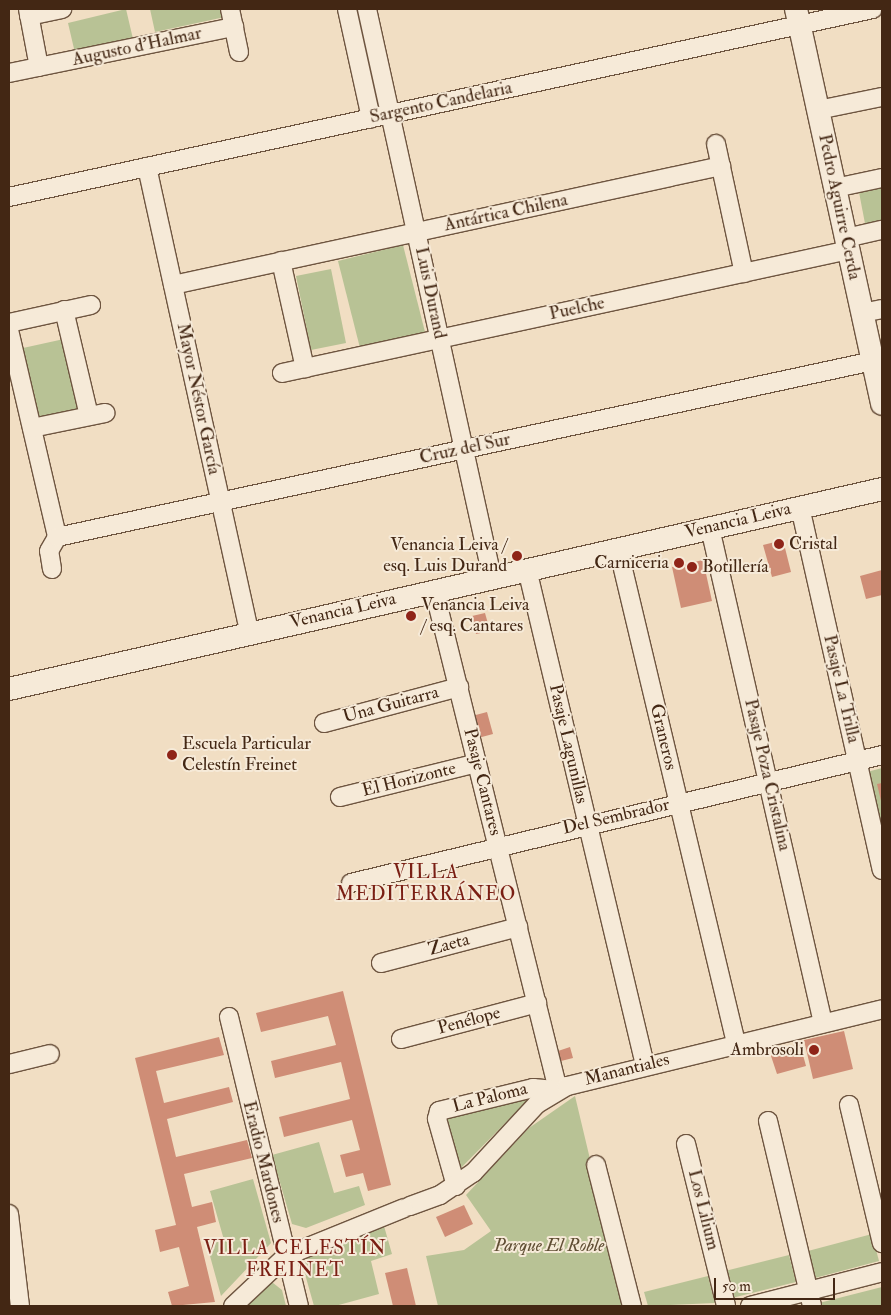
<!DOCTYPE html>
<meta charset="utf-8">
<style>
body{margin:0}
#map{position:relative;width:891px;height:1315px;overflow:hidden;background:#f1dec3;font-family:"IM FELL Double Pica",serif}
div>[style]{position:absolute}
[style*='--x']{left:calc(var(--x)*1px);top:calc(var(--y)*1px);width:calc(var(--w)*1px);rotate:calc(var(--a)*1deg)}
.green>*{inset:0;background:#b8c295}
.building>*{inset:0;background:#cf8d76}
.roads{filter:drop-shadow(1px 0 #6e5540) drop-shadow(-1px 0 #6e5540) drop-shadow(0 1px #6e5540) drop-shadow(0 -1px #6e5540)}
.minor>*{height:18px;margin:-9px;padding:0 9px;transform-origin:9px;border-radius:9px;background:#f6ead8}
.tertiary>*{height:22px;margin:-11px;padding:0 11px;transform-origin:11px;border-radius:11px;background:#f6ead8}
.dots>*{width:14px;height:14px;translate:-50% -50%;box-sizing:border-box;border:2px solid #f6ead8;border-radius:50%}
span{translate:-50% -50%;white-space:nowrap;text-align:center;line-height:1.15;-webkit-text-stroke:4px #f6ead8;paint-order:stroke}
.street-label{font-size:18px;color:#432714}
.poi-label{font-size:18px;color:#432714}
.left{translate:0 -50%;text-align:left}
.right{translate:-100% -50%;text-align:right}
.park-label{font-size:18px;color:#604e34;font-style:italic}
.neighbourhood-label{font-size:19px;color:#7a1f14;letter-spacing:1px}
.frame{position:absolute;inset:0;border:10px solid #432714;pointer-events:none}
.scale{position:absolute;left:714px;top:1278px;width:121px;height:22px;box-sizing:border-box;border:2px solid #432714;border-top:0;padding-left:6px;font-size:15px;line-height:18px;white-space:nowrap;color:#432714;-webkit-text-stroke:4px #f6ead8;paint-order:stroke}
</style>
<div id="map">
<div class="green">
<i style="clip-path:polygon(126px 9px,133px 39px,75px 53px,68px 23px)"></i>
<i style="clip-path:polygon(150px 9px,224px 9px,225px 17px,155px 32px)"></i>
<i style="clip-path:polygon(882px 187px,882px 225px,866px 229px,859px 192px)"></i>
<i style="clip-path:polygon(403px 245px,425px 332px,360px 348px,338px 261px)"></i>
<i style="clip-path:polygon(331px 269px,346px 343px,311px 350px,296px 276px)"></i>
<i style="clip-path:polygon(64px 339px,79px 411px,38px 420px,23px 348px)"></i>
<i style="clip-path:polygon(882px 768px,882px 839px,867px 772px)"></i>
<i style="clip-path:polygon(535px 1093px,456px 1173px,440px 1115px)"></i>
<i style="clip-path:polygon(575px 1096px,625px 1306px,438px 1306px,426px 1256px,464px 1250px,491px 1231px,466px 1195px,529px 1128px)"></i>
<i style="clip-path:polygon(319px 1142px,334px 1193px,359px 1186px,365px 1205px,306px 1228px,292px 1224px,272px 1155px)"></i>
<i style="clip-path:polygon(253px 1179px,271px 1243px,221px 1296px,207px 1245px,224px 1240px,210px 1191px)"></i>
<i style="clip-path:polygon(384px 1226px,392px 1254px,371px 1261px,379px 1294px,335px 1306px,314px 1306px,303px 1267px,307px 1257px)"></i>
<i style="clip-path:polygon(872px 1234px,879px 1261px,815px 1278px,808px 1251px)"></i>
<i style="clip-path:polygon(789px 1255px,796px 1282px,732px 1298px,725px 1271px)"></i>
<i style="clip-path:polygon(708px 1276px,715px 1303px,648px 1306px,644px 1292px)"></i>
<i style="clip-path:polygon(268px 1279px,282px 1290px,286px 1306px,246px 1306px)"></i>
<i style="clip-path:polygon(882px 1287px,882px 1306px,820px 1306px,819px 1303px)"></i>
</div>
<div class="building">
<i style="clip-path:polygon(783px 540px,791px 572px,772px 577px,763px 545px)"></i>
<i style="clip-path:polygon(703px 560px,712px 601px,681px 608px,672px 567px)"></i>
<i style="clip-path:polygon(882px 570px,882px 595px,866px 599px,860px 576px)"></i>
<i style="clip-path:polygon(485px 613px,490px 631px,476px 634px,472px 616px)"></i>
<i style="clip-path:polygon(487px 712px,493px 734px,478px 738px,472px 716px)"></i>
<i style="clip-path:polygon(882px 783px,882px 805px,877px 784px)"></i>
<i style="clip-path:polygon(343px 991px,391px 1185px,368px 1191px,363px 1173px,346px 1177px,340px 1155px,360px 1150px,352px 1120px,284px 1137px,279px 1117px,350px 1099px,341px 1062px,275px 1078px,271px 1061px,336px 1045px,328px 1016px,261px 1032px,256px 1013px)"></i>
<i style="clip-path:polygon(844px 1031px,853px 1069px,813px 1079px,804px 1040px)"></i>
<i style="clip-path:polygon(219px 1037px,224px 1055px,156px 1071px,164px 1103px,229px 1087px,233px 1102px,167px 1119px,176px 1157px,247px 1140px,252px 1158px,184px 1174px,192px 1207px,212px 1202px,216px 1222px,197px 1227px,215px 1302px,172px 1306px,168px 1292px,189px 1286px,179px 1247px,160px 1252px,155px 1230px,176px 1225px,135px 1058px)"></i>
<i style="clip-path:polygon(800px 1044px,806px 1066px,777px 1074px,770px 1053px)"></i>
<i style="clip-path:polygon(570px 1047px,573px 1058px,561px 1061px,558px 1051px)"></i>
<i style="clip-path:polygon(464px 1205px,473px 1224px,445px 1237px,436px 1217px)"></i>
<i style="clip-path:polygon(407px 1268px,416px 1306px,393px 1306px,385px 1273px)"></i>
</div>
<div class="roads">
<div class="minor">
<i style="--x:28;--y:9;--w:59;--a:79.3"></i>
<i style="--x:230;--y:9;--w:44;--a:78.2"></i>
<i style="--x:347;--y:9;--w:112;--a:77.6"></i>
<i style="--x:367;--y:9;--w:582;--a:77.59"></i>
<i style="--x:29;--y:16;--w:34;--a:-12"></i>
<i style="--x:9;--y:73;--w:230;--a:-11.6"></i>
<i style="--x:818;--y:110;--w:65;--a:-11.5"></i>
<i style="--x:716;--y:144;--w:132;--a:77.8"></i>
<i style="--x:147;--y:167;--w:476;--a:77.6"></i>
<i style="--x:835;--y:188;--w:48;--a:-12"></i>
<i style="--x:9;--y:197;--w:884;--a:-12.28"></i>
<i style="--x:846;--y:238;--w:37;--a:-13"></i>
<i style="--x:281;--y:261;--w:110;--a:77.4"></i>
<i style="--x:173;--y:285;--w:561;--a:-12.25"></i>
<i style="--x:64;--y:310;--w:109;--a:76.7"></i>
<i style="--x:862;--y:313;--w:20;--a:-11"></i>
<i style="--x:9;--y:323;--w:84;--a:-12.4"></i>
<i style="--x:9;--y:330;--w:212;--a:76.9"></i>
<i style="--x:282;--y:373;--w:580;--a:-12.24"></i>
<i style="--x:32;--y:428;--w:75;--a:-11.6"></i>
<i style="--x:800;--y:507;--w:372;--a:77.3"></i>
<i style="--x:710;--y:528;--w:508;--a:77.14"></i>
<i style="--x:618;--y:548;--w:509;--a:76.59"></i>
<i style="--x:52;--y:569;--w:18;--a:-99"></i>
<i style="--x:49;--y:551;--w:16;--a:-60"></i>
<i style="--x:57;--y:537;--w:835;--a:-12.17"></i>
<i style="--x:527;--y:569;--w:510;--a:76.62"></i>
<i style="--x:434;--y:590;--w:515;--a:76.07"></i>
<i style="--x:324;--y:723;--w:140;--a:-14.9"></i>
<i style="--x:340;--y:797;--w:141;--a:-13.9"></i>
<i style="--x:351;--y:883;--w:546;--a:-13.55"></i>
<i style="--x:381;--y:963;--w:142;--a:-14.7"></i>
<i style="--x:229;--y:1017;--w:297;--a:76.4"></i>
<i style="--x:401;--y:1039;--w:141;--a:-14.8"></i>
<i style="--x:9;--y:1064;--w:42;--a:-13.7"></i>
<i style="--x:849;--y:1105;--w:142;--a:76.6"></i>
<i style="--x:768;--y:1121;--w:190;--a:76.6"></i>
<i style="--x:686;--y:1144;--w:167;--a:76.1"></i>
<i style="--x:596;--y:1165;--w:146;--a:75.7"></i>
<i style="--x:456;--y:1186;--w:70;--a:-105.8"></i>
<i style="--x:437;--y:1119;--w:8;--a:-76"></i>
<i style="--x:439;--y:1111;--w:97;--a:-13.7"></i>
<i style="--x:533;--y:1088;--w:25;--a:5"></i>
<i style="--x:410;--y:1206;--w:32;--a:-20"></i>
<i style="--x:440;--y:1195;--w:40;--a:-34"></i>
<i style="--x:473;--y:1173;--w:94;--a:-47.2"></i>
<i style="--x:537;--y:1104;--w:35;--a:-31"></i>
<i style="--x:567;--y:1086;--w:324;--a:-13.7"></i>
<i style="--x:9;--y:1214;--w:93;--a:83.2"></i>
<i style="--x:233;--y:1306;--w:73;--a:-43.3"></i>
<i style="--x:286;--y:1256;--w:127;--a:-22.1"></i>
<i style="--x:750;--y:1306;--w:136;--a:-14.4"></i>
</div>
<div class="tertiary">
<i style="--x:796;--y:9;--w:404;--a:77.7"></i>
<i style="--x:9;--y:689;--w:896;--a:-12.9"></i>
</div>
</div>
<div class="dots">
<i style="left:779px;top:544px;background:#8f2418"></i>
<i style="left:517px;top:556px;background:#8f2418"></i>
<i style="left:679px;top:563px;background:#8f2418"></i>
<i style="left:692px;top:567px;background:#8f2418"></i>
<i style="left:411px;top:616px;background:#8f2418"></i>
<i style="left:172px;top:755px;background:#8f2418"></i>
<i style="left:814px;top:1050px;background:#8f2418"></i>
</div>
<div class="street-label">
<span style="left:137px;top:47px;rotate:-12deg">Augusto d'Halmar</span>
<span style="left:441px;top:103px;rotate:-12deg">Sargento Candelaria</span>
<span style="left:839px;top:207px;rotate:78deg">Pedro Aguirre Cerda</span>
<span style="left:506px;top:213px;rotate:-12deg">Antártica Chilena</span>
<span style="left:430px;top:293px;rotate:78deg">Luis Durand</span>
<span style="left:577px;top:309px;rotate:-12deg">Puelche</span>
<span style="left:198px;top:399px;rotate:78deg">Mayor Néstor García</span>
<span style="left:465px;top:449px;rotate:-12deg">Cruz del Sur</span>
<span style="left:738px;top:521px;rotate:-13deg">Venancia Leiva</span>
<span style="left:343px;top:611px;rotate:-13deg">Venancia Leiva</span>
<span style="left:841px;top:689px;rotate:77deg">Pasaje La Trilla</span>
<span style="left:391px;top:705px;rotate:-15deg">Una Guitarra</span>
<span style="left:663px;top:737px;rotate:77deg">Graneros</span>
<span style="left:568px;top:744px;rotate:77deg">Pasaje Lagunillas</span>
<span style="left:767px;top:775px;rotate:77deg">Pasaje Poza Cristalina</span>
<span style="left:409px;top:780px;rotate:-14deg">El Horizonte</span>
<span style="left:482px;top:782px;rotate:76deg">Pasaje Cantares</span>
<span style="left:616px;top:817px;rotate:-13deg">Del Sembrador</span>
<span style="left:449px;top:945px;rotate:-15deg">Zaeta</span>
<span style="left:469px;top:1021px;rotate:-15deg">Penélope</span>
<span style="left:627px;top:1070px;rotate:-14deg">Manantiales</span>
<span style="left:490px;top:1098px;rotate:-14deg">La Paloma</span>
<span style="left:263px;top:1162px;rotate:76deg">Eradio Mardones</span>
<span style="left:703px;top:1210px;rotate:76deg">Los Lilium</span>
</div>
<div class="poi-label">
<span class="left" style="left:789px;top:544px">Cristal</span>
<span class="right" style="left:507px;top:556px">Venancia Leiva /<br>esq. Luis Durand</span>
<span class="right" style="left:669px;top:563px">Carniceria</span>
<span class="left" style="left:702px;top:567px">Botillería</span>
<span class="left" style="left:421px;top:616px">Venancia Leiva<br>/ esq. Cantares</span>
<span class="left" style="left:182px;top:755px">Escuela Particular<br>Celestín Freinet</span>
<span class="right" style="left:804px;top:1050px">Ambrosoli</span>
</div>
<div class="park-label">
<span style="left:549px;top:1246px">Parque El Roble</span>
</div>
<div class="neighbourhood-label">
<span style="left:426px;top:884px">VILLA<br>MEDITERRÁNEO</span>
<span style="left:295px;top:1260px">VILLA CELESTÍN<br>FREINET</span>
</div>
<div class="frame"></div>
<div class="scale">50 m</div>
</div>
